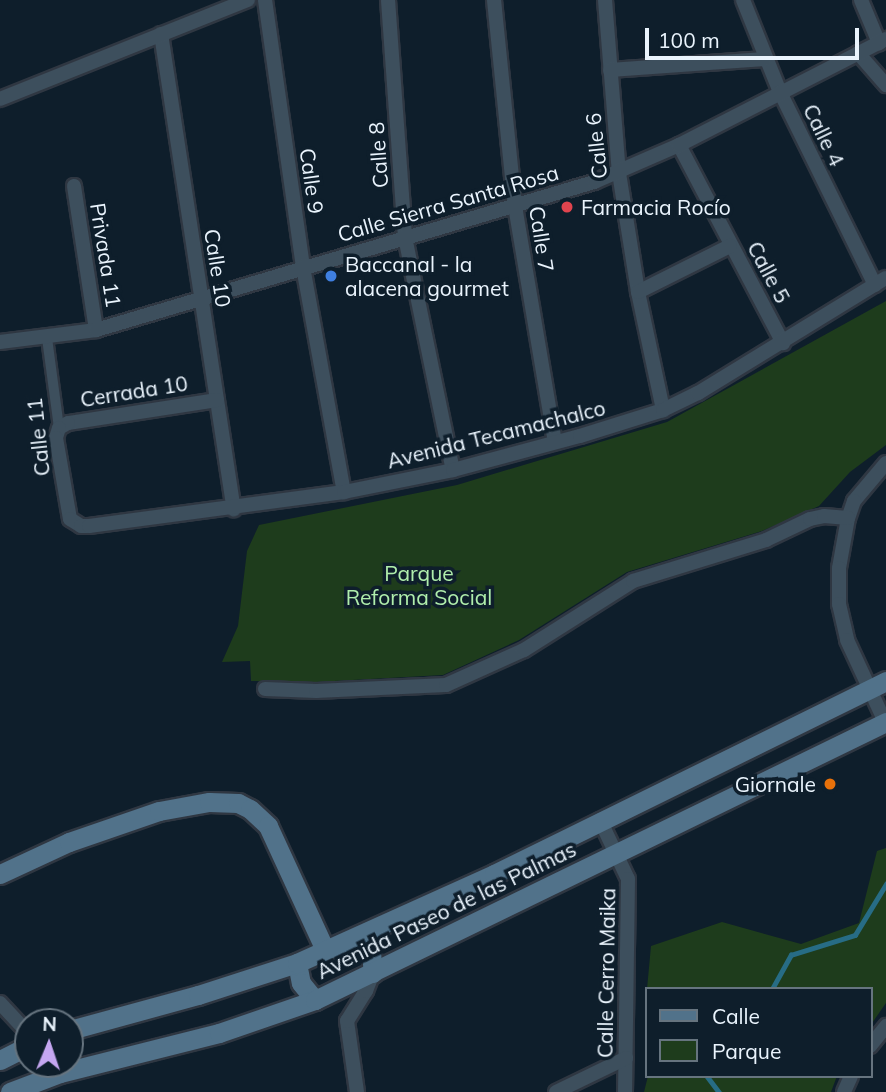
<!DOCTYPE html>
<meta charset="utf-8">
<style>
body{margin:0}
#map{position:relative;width:886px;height:1092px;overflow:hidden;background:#0e1e2b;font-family:Mulish,sans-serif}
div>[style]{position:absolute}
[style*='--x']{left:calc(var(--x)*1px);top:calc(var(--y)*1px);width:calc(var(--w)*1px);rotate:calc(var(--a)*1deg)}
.green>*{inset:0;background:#1e3c1c}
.stream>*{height:4.5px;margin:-2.25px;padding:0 2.25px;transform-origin:2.25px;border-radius:2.25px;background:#276c85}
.roads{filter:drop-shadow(2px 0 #2f3742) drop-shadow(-2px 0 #2f3742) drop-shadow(0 2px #2f3742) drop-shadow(0 -2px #2f3742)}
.pedestrian>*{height:10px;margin:-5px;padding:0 5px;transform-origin:5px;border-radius:5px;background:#3d4f5d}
.minor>*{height:14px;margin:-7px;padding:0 7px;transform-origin:7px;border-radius:7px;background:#3d4f5d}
.secondary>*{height:19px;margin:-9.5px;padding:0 9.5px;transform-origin:9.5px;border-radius:9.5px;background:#51728a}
.dots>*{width:19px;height:19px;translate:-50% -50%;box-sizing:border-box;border:4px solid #0e1e2b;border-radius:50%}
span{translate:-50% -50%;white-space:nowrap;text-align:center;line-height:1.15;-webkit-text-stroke:7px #0e1e2b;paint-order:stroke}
.street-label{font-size:21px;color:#eaf4fd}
.poi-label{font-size:21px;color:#eaf4fd}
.left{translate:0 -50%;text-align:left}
.right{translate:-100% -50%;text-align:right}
.park-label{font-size:21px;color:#b0eeac}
.legend{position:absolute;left:645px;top:987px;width:228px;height:91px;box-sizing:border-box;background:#0e1e2b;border:2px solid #66747f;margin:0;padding:9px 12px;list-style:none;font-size:21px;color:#eaf4fd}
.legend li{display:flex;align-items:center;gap:14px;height:35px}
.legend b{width:35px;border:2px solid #66747f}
.north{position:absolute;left:14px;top:1008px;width:70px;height:70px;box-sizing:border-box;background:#0e1e2b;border:2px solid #66747f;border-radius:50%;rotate:2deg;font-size:19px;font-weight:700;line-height:28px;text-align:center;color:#eaf4fd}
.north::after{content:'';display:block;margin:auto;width:24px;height:32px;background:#c5a7f1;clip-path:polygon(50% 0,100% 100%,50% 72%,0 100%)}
.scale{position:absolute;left:645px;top:28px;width:214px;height:32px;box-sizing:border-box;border:4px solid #eaf4fd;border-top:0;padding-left:9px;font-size:21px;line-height:24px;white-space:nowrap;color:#eaf4fd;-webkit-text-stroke:5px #0e1e2b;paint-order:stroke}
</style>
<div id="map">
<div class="green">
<i style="clip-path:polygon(886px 301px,886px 445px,850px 472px,819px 506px,762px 531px,627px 572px,519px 640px,443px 675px,316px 682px,251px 681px,250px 661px,222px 662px,238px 626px,247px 551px,259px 525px,457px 485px,667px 422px)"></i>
<i style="clip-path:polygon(886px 848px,886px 1003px,870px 1026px,870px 989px,647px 989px,651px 946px,722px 922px,801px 944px,859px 923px,877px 851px)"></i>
<i style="clip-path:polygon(648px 1076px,837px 1076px,831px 1092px,644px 1092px)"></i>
</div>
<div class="stream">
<i style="--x:772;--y:989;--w:39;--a:-61"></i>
<i style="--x:791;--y:955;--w:67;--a:-17.4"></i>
<i style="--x:855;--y:935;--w:60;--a:-58.7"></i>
<i style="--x:707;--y:1076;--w:20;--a:53"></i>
</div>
<div class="roads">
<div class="pedestrian">
<i style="--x:47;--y:338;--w:91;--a:82.4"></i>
</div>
<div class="minor">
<i style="--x:265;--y:0;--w:270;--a:81.9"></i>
<i style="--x:303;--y:267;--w:229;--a:79.7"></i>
<i style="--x:388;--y:0;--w:238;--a:85.9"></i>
<i style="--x:405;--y:237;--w:238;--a:78.4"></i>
<i style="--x:494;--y:0;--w:207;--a:84.2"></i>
<i style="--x:515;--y:206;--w:239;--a:80.4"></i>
<i style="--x:605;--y:0;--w:174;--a:85.4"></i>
<i style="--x:619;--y:173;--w:121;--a:80.9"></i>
<i style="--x:638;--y:292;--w:121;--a:78"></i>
<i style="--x:743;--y:0;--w:99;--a:68.1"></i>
<i style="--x:780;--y:92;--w:215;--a:63.8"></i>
<i style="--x:861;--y:0;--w:47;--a:67.3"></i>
<i style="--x:161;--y:34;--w:481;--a:81.3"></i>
<i style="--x:858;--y:53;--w:43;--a:48.8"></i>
<i style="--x:610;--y:70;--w:155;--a:-4.1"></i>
<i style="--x:0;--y:99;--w:267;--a:-21.8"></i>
<i style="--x:679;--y:145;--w:224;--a:62.3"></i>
<i style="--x:74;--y:186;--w:146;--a:81.3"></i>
<i style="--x:638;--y:292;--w:103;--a:-26.6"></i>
<i style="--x:0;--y:342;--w:97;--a:-7.1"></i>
<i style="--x:96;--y:330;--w:520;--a:-16.55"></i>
<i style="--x:594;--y:182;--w:93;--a:-23.5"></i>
<i style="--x:679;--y:145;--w:233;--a:-27.1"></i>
<i style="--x:217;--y:400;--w:151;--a:171.2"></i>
<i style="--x:68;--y:423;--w:10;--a:151"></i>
<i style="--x:59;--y:428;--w:10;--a:107"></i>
<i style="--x:56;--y:438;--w:82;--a:80.2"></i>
<i style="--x:70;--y:519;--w:13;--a:32"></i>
<i style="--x:81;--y:526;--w:8;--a:0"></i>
<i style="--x:89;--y:526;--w:257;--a:-7.6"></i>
<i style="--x:344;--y:492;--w:111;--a:-11.4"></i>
<i style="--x:453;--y:470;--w:131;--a:-15"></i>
<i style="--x:580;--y:436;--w:87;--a:-17.4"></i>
<i style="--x:663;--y:410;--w:39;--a:-26"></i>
<i style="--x:698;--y:393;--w:220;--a:-31.5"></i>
<i style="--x:886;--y:463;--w:50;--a:130.1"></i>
<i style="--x:854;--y:501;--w:18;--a:109"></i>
<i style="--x:848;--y:518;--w:51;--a:100.2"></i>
<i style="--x:839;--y:568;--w:36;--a:90"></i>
<i style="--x:839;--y:604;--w:37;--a:77"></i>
<i style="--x:847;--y:640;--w:93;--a:65.1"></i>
<i style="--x:265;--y:689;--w:51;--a:2.2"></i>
<i style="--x:316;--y:691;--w:130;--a:-2.6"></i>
<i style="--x:446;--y:685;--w:85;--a:-24.2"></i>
<i style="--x:524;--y:650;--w:129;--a:-32.3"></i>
<i style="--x:633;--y:581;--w:139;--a:-17.1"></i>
<i style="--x:766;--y:540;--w:49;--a:-25.5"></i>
<i style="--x:810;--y:519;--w:14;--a:-12"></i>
<i style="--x:824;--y:516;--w:24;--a:5"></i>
<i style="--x:600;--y:820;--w:65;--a:64.6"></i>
<i style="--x:628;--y:879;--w:213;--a:90.8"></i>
<i style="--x:0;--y:1003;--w:41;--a:47"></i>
<i style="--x:870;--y:1046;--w:26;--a:-51"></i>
<i style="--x:357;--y:1092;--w:72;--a:-98"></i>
<i style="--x:347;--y:1021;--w:36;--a:-58"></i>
<i style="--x:366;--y:991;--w:19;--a:-69"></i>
<i style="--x:556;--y:1092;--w:78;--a:-25.9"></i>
<i style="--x:844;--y:1092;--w:17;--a:-66"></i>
</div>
<div class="secondary">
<i style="--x:0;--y:874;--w:76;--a:-24.9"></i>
<i style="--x:69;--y:842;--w:95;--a:-19"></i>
<i style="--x:159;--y:811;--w:51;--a:-10.2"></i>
<i style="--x:209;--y:802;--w:29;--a:2"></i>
<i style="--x:238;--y:803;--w:13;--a:27"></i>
<i style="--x:250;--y:809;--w:25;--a:43"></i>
<i style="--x:268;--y:826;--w:136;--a:65.3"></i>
<i style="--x:356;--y:938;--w:10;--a:29"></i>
<i style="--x:365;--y:943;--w:11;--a:56"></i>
<i style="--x:371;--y:952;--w:21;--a:85"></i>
<i style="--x:297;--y:963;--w:20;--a:79"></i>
<i style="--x:301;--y:983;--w:22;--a:51"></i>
<i style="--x:70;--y:1030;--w:133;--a:-15.3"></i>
<i style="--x:198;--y:995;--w:104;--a:-17.9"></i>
<i style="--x:297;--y:963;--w:216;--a:-24.3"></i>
<i style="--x:494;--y:874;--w:437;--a:-26.2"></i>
<i style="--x:0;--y:1060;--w:31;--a:-27"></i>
<i style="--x:10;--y:1092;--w:53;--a:-20.8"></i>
<i style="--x:60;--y:1073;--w:164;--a:-14.1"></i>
<i style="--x:219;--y:1033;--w:102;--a:-19"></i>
<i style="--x:315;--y:1000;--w:635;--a:-25.96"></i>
</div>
</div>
<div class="dots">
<i style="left:567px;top:207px;background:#e0444e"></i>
<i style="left:331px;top:276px;background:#3f7fe0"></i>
<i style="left:830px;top:784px;background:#e8710a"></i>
</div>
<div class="street-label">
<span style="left:824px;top:135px;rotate:64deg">Calle 4</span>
<span style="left:596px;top:146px;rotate:-96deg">Calle 6</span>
<span style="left:378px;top:155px;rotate:-94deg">Calle 8</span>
<span style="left:312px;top:181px;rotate:82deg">Calle 9</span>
<span style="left:448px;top:203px;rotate:-16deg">Calle Sierra Santa Rosa</span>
<span style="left:542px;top:239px;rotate:81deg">Calle 7</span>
<span style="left:106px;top:255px;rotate:81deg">Privada 11</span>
<span style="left:218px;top:268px;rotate:81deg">Calle 10</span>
<span style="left:769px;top:272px;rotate:62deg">Calle 5</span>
<span style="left:134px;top:391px;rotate:-9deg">Cerrada 10</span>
<span style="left:496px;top:434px;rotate:-14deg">Avenida Tecamachalco</span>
<span style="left:38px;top:437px;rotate:-96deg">Calle 11</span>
<span style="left:446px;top:910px;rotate:-26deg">Avenida Paseo de las Palmas</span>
<span style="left:606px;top:973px;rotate:-89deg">Calle Cerro Maika</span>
</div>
<div class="poi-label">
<span class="left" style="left:581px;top:207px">Farmacia Rocío</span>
<span class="left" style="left:345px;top:276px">Baccanal - la<br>alacena gourmet</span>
<span class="right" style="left:816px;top:784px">Giornale</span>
</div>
<div class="park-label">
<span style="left:419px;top:585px">Parque<br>Reforma Social</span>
</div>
<ul class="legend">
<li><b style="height:9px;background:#51728a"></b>Calle</li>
<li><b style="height:19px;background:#1e3c1c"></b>Parque</li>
</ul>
<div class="north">N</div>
<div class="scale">100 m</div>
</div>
